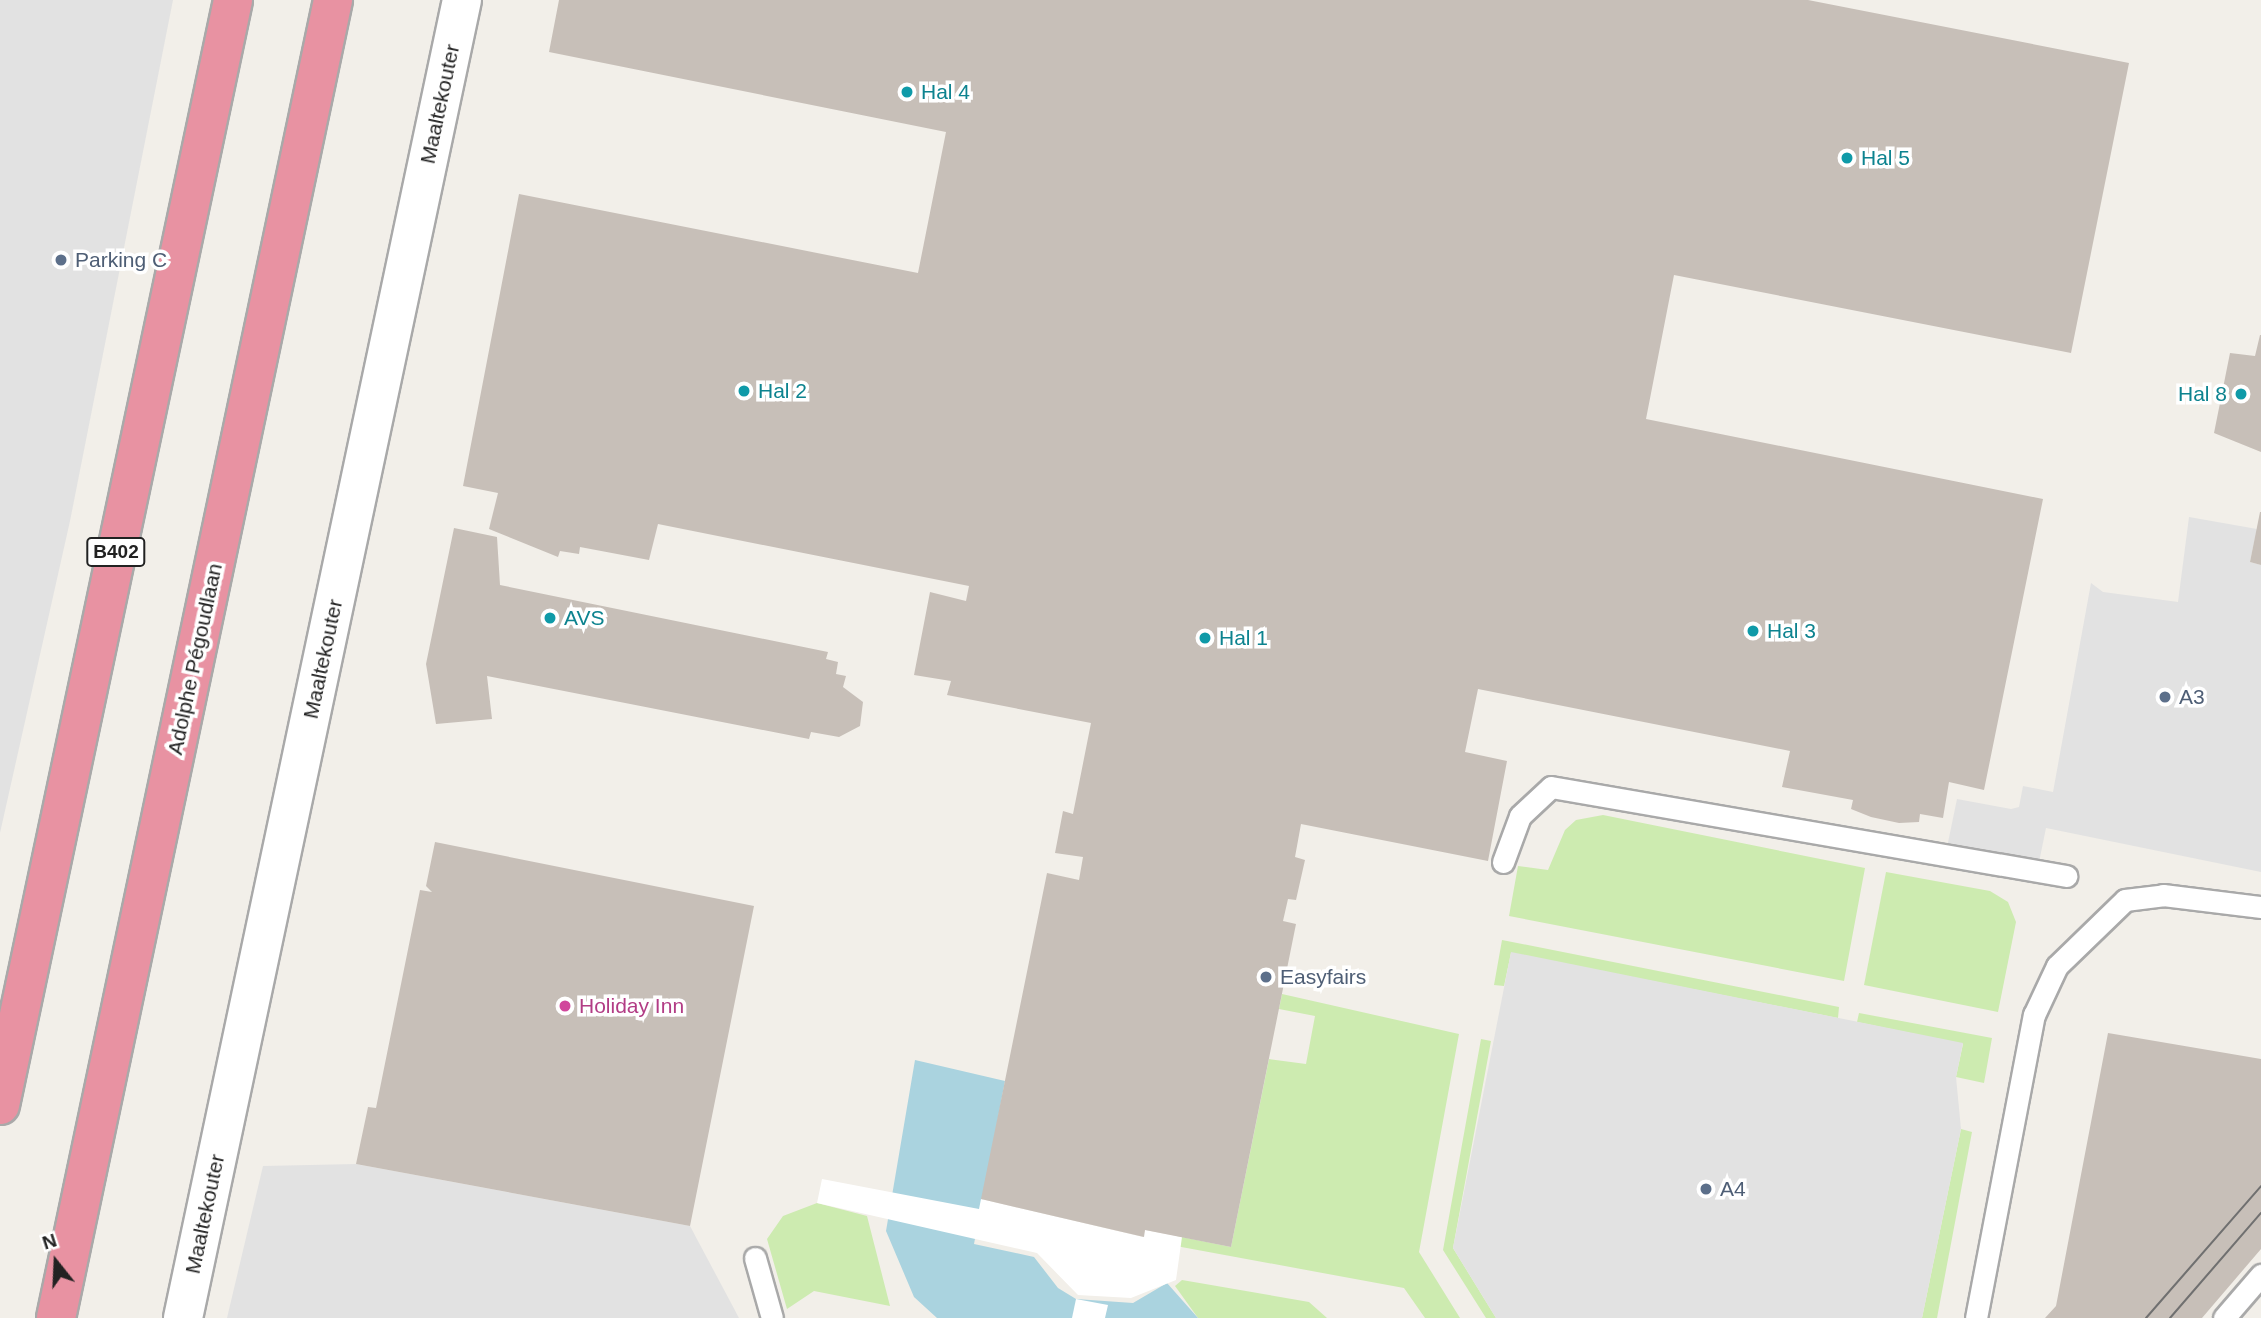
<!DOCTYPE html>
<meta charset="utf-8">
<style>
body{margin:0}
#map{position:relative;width:2261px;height:1318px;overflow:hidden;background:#f2efe9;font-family:Helvetica,sans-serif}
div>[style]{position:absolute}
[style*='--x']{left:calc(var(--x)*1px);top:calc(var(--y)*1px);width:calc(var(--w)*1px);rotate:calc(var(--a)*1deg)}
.grass>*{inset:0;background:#cdebb0}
.parking>*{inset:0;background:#e2e2e2}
.water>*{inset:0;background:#aad3df}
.pier>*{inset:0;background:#fff}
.building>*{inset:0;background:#c7bfb8}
.roads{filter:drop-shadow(2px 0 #a9a9a9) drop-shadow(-2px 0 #a9a9a9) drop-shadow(0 2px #a9a9a9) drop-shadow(0 -2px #a9a9a9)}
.lane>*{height:21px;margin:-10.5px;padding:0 10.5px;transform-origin:10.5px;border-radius:10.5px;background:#fff}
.street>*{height:38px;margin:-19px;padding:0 19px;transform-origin:19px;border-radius:19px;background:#fff}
.highway>*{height:38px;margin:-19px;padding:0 19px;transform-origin:19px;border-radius:19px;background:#e892a2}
.tram>*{height:2px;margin:-1px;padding:0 1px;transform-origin:1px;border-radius:1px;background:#707070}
.dots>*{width:19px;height:19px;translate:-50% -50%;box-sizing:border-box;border:4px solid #fff;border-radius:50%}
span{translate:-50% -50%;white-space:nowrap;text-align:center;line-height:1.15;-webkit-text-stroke:7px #fff;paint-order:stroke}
.shield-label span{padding:2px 5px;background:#fff;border:2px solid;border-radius:5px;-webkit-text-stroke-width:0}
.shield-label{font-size:19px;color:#222;font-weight:700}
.culture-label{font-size:21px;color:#0d838f}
.left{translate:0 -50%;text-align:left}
.right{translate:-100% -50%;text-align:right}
.street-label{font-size:21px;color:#222}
.service-label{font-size:21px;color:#4e5e75}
.hotel-label{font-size:21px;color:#b23c85}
.north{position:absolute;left:21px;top:1227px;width:70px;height:70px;-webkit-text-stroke:5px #fff;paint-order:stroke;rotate:342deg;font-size:19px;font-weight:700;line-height:28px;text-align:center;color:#222}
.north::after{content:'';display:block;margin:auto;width:24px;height:32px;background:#222;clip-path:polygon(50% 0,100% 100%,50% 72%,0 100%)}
</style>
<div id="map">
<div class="grass">
<i style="clip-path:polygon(1603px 815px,1865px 868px,1844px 981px,1509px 916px,1518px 866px,1548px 870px,1565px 830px,1576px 820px)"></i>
<i style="clip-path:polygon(1886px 872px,1990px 891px,2008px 902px,2016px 922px,1998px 1012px,1864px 985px)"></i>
<i style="clip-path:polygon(1502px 940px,1839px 1007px,1838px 1018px,1511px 953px,1504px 986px,1494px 985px)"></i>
<i style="clip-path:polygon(1282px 994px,1459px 1034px,1419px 1252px,1460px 1318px,1425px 1318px,1404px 1288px,1176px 1246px,1177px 1236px,1231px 1247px,1269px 1059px,1306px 1064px,1315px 1016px,1279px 1009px)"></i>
<i style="clip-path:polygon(1859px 1013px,1992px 1038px,1984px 1083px,1956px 1077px,1963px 1044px,1857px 1022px)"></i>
<i style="clip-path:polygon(1481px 1039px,1491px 1041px,1453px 1248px,1496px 1318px,1486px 1318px,1443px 1250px)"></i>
<i style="clip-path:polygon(1961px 1129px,1972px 1132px,1937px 1318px,1922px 1318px)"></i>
<i style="clip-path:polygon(817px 1203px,867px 1216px,890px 1306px,814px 1291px,787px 1309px,767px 1239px,783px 1216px)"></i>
<i style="clip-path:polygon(1182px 1280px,1309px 1302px,1327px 1318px,1198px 1318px,1175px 1286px)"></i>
</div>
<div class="parking">
<i style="clip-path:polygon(0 0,173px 0,70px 521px,0 833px)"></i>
<i style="clip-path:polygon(2189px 517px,2257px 529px,2250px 562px,2261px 565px,2261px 872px,2046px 828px,2037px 872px,1945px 857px,1957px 799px,2011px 809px,2019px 807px,2023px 786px,2053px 792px,2091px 583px,2103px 592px,2178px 602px)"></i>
<i style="clip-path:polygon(1511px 952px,1963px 1043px,1956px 1077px,1961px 1129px,1922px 1318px,1496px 1318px,1453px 1248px)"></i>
<i style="clip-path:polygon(356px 1164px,690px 1226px,739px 1318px,227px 1318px,263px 1166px)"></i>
</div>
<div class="water">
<i style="clip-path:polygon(915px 1060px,1005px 1081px,974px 1244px,1034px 1257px,1058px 1288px,1076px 1299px,1133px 1303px,1167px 1283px,1198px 1318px,937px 1318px,914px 1297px,886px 1231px)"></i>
</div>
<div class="pier">
<i style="clip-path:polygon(822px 1179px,979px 1209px,981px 1199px,1143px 1237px,1145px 1230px,1182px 1237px,1176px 1280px,1131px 1298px,1078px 1295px,1037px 1253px,817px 1203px)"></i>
<i style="clip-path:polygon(1076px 1299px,1108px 1305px,1105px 1318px,1072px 1318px)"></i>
</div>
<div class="building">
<i style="clip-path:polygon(559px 0,1808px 0,2129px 63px,2071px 353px,1674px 275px,1646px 419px,2043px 499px,1984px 790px,1949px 782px,1943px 818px,1920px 814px,1919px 822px,1899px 823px,1871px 817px,1851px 809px,1853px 800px,1782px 787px,1790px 751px,1478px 689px,1465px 752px,1507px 761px,1488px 861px,1301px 824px,1295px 857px,1305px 860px,1296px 900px,1288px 899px,1283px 921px,1296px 924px,1231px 1247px,1145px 1230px,1144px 1237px,981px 1199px,1047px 873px,1079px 880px,1083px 857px,1055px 853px,1063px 811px,1073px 814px,1091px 723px,947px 695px,951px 681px,914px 675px,930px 592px,966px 601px,969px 586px,658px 524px,649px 560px,580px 547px,579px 554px,560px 551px,558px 557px,489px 529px,498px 493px,463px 486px,519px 194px,918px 273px,946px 132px,549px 52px)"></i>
<i style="clip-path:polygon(2260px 335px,2261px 335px,2261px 452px,2214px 433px,2230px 353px,2255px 356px)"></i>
<i style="clip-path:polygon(2260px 512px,2261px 512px,2261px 565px,2250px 562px)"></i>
<i style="clip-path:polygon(454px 528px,497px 537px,500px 585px,828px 652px,826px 659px,838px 662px,836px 674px,846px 676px,843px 687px,863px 702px,860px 726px,839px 737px,811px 732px,809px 739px,487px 676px,492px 719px,436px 724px,426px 664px)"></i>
<i style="clip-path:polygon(435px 842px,754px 906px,690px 1226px,356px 1164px,368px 1107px,376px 1108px,420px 890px,432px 892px,426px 886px)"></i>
<i style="clip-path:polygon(2108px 1033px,2261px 1059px,2261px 1249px,2202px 1318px,2045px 1318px,2056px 1306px)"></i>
</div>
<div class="roads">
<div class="lane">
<i style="--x:1503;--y:862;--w:49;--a:-69.7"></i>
<i style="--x:1520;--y:816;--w:42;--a:-43.1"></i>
<i style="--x:1551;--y:787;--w:523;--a:9.8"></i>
<i style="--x:755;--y:1258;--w:62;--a:74.2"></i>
<i style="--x:1976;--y:1318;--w:309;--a:-79.2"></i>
<i style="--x:2034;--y:1015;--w:54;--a:-64.9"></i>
<i style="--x:2057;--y:966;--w:95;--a:-44.1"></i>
<i style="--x:2125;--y:900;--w:38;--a:-7"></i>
<i style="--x:2163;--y:895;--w:99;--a:7"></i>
<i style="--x:2224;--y:1318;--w:57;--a:-49.3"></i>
</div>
<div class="street">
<i style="--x:183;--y:1318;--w:1347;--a:-78.05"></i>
</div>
<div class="highway">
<i style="--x:0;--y:1105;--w:1129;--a:-78.09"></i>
<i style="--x:56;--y:1318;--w:1347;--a:-78.13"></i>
</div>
</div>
<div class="tram">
<i style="--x:2146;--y:1318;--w:175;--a:-48.9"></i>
<i style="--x:2170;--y:1318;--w:139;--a:-49.1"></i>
</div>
<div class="dots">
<i style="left:907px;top:92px;background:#0f9aa8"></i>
<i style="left:1847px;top:158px;background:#0f9aa8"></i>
<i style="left:61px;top:260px;background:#5c6f8a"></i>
<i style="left:744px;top:391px;background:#0f9aa8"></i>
<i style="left:2241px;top:394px;background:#0f9aa8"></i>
<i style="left:550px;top:618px;background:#0f9aa8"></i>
<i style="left:1753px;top:631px;background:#0f9aa8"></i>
<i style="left:1205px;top:638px;background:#0f9aa8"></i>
<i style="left:2165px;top:697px;background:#5c6f8a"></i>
<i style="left:1266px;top:977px;background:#5c6f8a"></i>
<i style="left:565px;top:1006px;background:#d1479c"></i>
<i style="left:1706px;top:1189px;background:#5c6f8a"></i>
</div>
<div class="shield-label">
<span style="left:116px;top:552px">B402</span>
</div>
<div class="culture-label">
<span class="left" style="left:921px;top:92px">Hal 4</span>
<span class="left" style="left:1861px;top:158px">Hal 5</span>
<span class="left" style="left:758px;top:391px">Hal 2</span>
<span class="right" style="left:2227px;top:394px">Hal 8</span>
<span class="left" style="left:564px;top:618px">AVS</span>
<span class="left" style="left:1767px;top:631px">Hal 3</span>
<span class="left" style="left:1219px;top:638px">Hal 1</span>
</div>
<div class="street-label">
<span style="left:440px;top:104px;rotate:-78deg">Maaltekouter</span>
<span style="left:195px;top:659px;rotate:-78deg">Adolphe Pégoudlaan</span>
<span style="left:323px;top:659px;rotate:-78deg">Maaltekouter</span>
<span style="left:205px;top:1214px;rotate:-78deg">Maaltekouter</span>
</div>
<div class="service-label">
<span class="left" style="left:75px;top:260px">Parking C</span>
<span class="left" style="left:2179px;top:697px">A3</span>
<span class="left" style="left:1280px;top:977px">Easyfairs</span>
<span class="left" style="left:1720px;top:1189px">A4</span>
</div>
<div class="hotel-label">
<span class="left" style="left:579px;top:1006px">Holiday Inn</span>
</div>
<div class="north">N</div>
</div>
